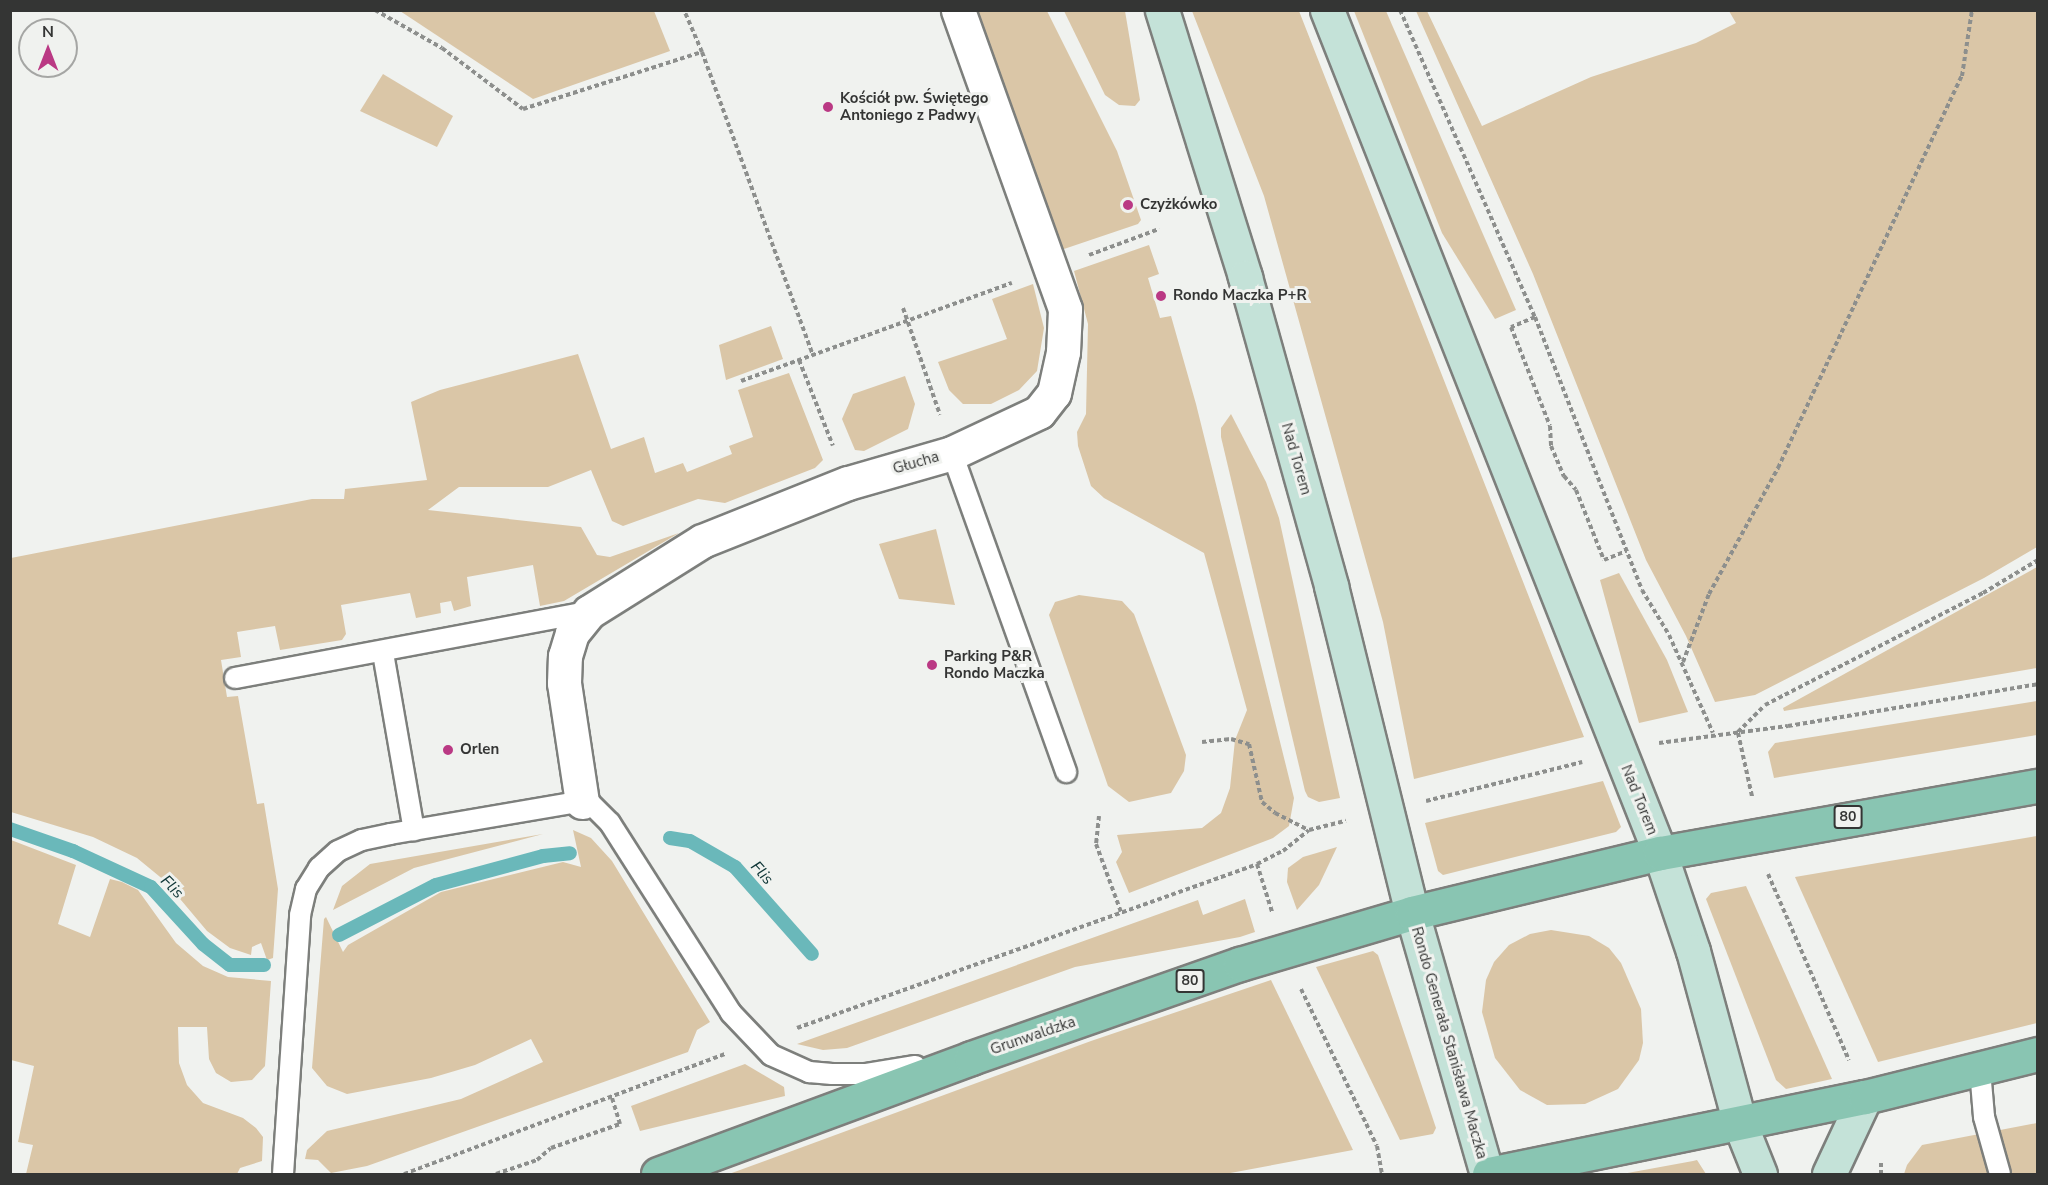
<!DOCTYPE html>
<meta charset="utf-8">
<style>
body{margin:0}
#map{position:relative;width:2048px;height:1185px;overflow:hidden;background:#f0f2ef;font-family:"Nunito Sans",sans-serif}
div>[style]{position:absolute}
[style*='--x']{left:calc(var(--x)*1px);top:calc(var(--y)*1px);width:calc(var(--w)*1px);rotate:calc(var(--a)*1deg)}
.green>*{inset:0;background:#dac6a7}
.stream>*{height:14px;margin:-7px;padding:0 7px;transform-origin:7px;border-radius:7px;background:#6ab8ba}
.path>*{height:4px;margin-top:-2px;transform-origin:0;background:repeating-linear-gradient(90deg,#8d8f8d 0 4.5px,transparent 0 7.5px)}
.roads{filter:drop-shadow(2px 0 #7d7f7c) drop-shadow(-2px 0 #7d7f7c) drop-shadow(0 2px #7d7f7c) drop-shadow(0 -2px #7d7f7c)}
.lane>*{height:20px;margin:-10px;padding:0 10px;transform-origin:10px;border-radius:10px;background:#fff}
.street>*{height:33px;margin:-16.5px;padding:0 16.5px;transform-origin:16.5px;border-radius:16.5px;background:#fff}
.secondary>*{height:33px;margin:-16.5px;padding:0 16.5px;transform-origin:16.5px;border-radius:16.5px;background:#c4e2d8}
.primary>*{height:33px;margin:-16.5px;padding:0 16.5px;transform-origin:16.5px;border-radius:16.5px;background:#89c5b2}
.dots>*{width:16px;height:16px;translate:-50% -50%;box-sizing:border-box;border:3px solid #f0f2ef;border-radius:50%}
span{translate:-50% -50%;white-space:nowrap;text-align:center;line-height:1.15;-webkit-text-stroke:6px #f0f2ef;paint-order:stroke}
.shield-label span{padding:2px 4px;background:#f0f2ef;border:2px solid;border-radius:4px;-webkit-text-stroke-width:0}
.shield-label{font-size:14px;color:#343534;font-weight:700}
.poi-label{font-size:15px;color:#343534;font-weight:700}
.left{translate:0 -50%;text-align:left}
.street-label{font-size:15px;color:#343534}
.water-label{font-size:16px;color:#0c3334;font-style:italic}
.frame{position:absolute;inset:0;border:12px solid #343534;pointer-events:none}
.north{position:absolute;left:18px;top:18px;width:60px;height:60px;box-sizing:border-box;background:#f0f2ef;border:2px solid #a5a6a4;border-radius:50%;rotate:0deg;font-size:16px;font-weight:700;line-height:24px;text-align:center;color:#343534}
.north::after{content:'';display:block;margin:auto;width:21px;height:27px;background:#ba3984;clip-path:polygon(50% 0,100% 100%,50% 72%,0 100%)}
</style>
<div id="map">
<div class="green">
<i style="clip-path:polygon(400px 11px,654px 11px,670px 51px,533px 99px)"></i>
<i style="clip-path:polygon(977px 11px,1047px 11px,1117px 151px,1141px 220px,1138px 224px,1064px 249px,1061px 247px)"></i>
<i style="clip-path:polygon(1064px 11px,1125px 11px,1140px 100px,1135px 106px,1119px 105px,1105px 95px)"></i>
<i style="clip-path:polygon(1192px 11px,1299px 11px,1584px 737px,1414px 779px,1383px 622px,1264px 196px)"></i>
<i style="clip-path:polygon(1354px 11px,1386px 11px,1516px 310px,1495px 319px,1442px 233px)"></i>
<i style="clip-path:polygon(1416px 11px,1427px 11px,1482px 126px,1591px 77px,1696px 43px,1736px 23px,1729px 11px,2037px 11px,2037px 547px,1984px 578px,1755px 695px,1715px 702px,1686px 636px,1646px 560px,1533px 274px)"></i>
<i style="clip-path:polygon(383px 74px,453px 116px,437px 147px,360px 111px)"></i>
<i style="clip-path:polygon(1149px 245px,1159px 274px,1148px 278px,1160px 318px,1171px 316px,1196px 404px,1294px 798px,1289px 826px,1273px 838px,1129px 893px,1116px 862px,1122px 852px,1117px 835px,1202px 828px,1221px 813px,1230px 788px,1235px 740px,1247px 710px,1204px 553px,1104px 498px,1091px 486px,1078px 446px,1077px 432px,1086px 414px,1088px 324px,1074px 271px)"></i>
<i style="clip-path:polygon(1033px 284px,1044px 328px,1037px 371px,1019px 390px,991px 404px,963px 404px,949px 390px,938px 362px,1007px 339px,992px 299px)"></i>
<i style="clip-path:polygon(771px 326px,783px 359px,726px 380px,719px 345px)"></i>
<i style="clip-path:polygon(578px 354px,611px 449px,644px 437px,655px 473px,683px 463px,687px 472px,732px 454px,729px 446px,753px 437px,738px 390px,789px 373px,823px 460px,815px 468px,725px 503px,698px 499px,623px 526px,612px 521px,591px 470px,548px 487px,459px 487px,428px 510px,581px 527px,597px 555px,610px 557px,679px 533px,564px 601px,540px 606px,533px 565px,467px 577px,471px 606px,454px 611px,451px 601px,440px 603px,441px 613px,416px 618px,410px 593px,341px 605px,346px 634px,342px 640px,280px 650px,275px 626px,237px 632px,241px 657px,221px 660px,227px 697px,238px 696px,257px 804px,264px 803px,278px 889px,273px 958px,267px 960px,261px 943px,252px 947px,251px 955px,230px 948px,207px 931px,165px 881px,137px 858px,93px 837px,11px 812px,11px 558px,312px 499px,344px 499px,345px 489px,427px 480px,411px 402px,440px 390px)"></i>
<i style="clip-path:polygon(905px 376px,915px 404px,908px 429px,864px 451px,855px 450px,842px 419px,853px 394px)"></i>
<i style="clip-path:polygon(1231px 414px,1266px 482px,1279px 518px,1340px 798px,1319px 802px,1308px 797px,1305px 791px,1221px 437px,1221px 428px)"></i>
<i style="clip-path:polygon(936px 529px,955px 605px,899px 599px,879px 544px)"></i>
<i style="clip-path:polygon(2037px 567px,2037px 668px,1784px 711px,1783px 708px)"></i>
<i style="clip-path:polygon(1619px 573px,1667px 660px,1688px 712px,1639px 723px,1600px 580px)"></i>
<i style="clip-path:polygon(1079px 595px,1122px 601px,1134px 614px,1186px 755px,1184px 771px,1171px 793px,1129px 802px,1108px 786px,1049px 615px,1055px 602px)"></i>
<i style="clip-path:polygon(2037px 701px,2037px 735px,1774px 778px,1768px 752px,1775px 743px)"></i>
<i style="clip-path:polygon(1603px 781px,1621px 827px,1616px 832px,1443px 875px,1438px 871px,1425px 823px)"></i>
<i style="clip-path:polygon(573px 830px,591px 838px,612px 861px,710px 1022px,697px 1030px,688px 1052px,367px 1166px,331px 1173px,318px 1160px,305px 1159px,307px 1150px,327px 1131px,461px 1099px,543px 1062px,531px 1039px,475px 1065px,431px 1078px,347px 1094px,327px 1086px,312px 1068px,324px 919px,326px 917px,343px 952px,348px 945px,441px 892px,563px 862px,581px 867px)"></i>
<i style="clip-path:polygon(543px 834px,414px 868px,333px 910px,342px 886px,370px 864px)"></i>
<i style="clip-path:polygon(2037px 836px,2037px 1023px,1878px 1062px,1795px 877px)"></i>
<i style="clip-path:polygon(11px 840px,76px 865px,58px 924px,90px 937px,110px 879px,122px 882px,138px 890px,176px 943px,203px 966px,228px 977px,271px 981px,265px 1066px,252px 1080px,231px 1082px,216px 1073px,209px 1059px,207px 1027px,178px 1027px,179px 1063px,187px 1085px,203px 1103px,243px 1118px,256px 1128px,263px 1137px,262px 1161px,240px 1168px,237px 1174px,26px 1174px,33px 1145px,18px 1142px,34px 1066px,11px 1060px)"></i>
<i style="clip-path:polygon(1337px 847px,1319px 885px,1297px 910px,1287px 882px,1288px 868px,1303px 857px)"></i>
<i style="clip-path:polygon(1746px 886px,1832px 1079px,1786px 1089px,1776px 1080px,1706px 899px,1711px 893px)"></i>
<i style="clip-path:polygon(1245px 899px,1255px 932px,1240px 937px,1075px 967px,847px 1048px,823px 1050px,797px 1044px,1198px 900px,1203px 915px)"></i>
<i style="clip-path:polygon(1551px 930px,1589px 936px,1609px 948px,1621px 963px,1641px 1009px,1643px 1043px,1639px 1060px,1618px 1089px,1585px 1104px,1547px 1105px,1520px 1090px,1495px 1058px,1482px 1012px,1486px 980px,1494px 962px,1509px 945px,1530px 934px)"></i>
<i style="clip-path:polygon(1373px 951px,1378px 955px,1436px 1128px,1433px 1134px,1400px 1140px,1316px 967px)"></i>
<i style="clip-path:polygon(1271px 980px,1353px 1150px,1225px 1174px,729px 1174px,1091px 1041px)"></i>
<i style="clip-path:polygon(745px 1064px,784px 1087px,785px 1096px,640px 1131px,631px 1106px)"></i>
<i style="clip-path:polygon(2037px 1123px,2037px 1174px,1904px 1174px,1907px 1165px,1922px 1145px)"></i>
<i style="clip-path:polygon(1697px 1160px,1706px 1174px,1622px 1174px,1693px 1161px)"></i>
</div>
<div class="stream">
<i style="--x:10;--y:829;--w:67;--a:19.2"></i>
<i style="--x:73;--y:851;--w:86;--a:24.8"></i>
<i style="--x:151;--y:887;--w:77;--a:47.6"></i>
<i style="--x:203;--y:944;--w:34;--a:38"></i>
<i style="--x:230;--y:965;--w:34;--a:0"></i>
<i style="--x:670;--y:838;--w:20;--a:9"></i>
<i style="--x:690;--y:841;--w:52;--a:30"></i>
<i style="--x:735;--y:867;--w:116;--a:48.5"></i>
<i style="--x:339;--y:935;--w:109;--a:-27.3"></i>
<i style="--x:436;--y:885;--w:111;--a:-15.2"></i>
<i style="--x:543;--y:856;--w:27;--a:-6"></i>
</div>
<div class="path">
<i style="--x:375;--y:10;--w:77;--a:29.6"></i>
<i style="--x:442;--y:48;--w:101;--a:37"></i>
<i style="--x:523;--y:109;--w:188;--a:-17.7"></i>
<i style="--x:702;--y:52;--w:46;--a:-113.2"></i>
<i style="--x:1400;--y:10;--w:335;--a:66.3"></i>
<i style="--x:1535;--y:317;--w:293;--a:68.6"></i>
<i style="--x:1642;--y:590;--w:52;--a:59"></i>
<i style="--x:1669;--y:635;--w:107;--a:65.8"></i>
<i style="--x:702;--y:52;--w:323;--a:69.9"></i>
<i style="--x:1089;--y:255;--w:75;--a:-20.4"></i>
<i style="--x:903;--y:308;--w:113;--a:70.9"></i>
<i style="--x:1535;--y:317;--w:26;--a:157"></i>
<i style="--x:1511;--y:327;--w:106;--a:68.5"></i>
<i style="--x:1550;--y:426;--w:20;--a:87"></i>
<i style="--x:1551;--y:446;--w:33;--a:67"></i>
<i style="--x:1564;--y:476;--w:18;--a:49"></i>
<i style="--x:1576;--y:490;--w:75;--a:68.2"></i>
<i style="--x:1604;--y:560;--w:24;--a:-22"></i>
<i style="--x:799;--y:360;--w:92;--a:68.4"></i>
<i style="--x:741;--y:381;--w:288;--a:-19.9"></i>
<i style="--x:1683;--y:662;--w:73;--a:-69.1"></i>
<i style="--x:1709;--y:594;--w:144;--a:-61.3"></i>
<i style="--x:1778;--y:468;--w:433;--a:-64.9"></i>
<i style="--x:1962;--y:76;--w:67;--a:-81.4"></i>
<i style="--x:1738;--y:732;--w:38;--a:-45"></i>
<i style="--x:1765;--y:705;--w:245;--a:-27.2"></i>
<i style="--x:1983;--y:593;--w:64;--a:-31"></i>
<i style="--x:1738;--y:733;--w:65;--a:77.5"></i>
<i style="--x:1202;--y:742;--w:29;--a:-6"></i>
<i style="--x:1231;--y:739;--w:19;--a:16"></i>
<i style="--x:1249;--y:744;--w:59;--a:77.4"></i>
<i style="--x:1262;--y:802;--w:17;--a:40"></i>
<i style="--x:1275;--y:813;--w:38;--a:27"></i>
<i style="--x:1659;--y:743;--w:130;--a:-7.5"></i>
<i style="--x:1788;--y:726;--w:254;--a:-9.5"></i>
<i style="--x:1426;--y:801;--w:161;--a:-14"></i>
<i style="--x:1099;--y:816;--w:28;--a:96"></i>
<i style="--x:1096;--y:844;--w:72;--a:69.8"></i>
<i style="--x:1257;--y:864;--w:50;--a:72.6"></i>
<i style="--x:1768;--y:874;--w:203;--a:66.5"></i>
<i style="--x:1301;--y:989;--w:174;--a:64.2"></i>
<i style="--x:1377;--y:1146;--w:28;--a:80"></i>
<i style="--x:797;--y:1028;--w:488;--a:-19.6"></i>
<i style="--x:1257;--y:864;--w:29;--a:-27"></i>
<i style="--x:1283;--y:851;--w:33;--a:-39"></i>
<i style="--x:1309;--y:830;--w:38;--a:-14"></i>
<i style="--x:1881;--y:1163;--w:11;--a:90"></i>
<i style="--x:404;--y:1174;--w:343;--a:-20.5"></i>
<i style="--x:496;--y:1174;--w:43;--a:-18.9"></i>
<i style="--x:537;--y:1160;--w:18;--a:-41"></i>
<i style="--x:551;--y:1148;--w:73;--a:-19.2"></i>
<i style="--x:620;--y:1124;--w:28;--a:-107"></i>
</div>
<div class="roads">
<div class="lane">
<i style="--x:952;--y:453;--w:339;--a:70.3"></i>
<i style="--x:383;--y:653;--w:180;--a:80.1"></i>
<i style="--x:235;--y:678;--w:360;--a:-10.6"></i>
<i style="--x:1980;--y:1070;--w:47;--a:85.1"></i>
<i style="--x:1984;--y:1117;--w:59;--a:74.3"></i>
<i style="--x:283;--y:1174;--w:260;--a:-86.2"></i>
<i style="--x:300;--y:915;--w:27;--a:-77"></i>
<i style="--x:306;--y:889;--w:25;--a:-58"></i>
<i style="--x:319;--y:868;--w:25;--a:-42"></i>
<i style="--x:338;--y:851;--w:26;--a:-25"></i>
<i style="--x:362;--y:840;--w:29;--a:-12"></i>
<i style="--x:390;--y:834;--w:191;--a:-9.7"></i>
<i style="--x:578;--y:802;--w:12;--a:5"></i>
<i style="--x:590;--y:803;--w:28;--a:45"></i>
<i style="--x:610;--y:823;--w:225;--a:57.5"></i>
<i style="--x:731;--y:1013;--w:58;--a:46.4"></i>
<i style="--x:771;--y:1055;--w:42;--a:24.1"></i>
<i style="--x:809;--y:1072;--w:23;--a:5"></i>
<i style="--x:832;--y:1074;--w:33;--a:0"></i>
<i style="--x:865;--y:1074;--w:51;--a:-9.1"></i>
</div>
<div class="street">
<i style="--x:582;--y:802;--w:120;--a:-98.6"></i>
<i style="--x:564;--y:683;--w:27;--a:-88"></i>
<i style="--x:565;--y:656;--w:24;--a:-73"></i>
<i style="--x:572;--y:633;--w:27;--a:-51"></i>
<i style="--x:589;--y:612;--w:133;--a:-32.1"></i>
<i style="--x:702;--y:541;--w:157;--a:-21.7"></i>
<i style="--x:848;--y:483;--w:108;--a:-16.1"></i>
<i style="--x:952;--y:453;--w:96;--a:-25.2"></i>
<i style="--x:1039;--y:412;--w:24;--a:-52"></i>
<i style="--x:1054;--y:393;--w:42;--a:-77.6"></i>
<i style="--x:1063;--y:352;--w:43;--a:-87.3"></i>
<i style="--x:1065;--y:309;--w:318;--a:-109.7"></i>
</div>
<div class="secondary">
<i style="--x:1162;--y:10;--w:280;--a:72.7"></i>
<i style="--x:1245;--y:277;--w:321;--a:74.4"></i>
<i style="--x:1331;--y:586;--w:337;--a:76.1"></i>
<i style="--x:1412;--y:913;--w:272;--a:74"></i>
<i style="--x:1327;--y:10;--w:906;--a:68.45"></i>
<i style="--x:1660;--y:853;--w:103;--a:71.4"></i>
<i style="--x:1693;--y:951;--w:179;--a:74.8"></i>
<i style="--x:1740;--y:1124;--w:54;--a:68.2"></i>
<i style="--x:1829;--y:1174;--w:85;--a:-64.9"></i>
</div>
<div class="primary">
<i style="--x:658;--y:1174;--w:334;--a:-20.3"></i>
<i style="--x:971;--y:1058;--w:285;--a:-19.3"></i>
<i style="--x:1240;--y:964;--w:179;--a:-16.5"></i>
<i style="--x:1412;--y:913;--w:255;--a:-13.6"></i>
<i style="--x:1660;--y:853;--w:384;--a:-10.1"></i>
<i style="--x:1489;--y:1174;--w:384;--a:-11.6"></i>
<i style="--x:1865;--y:1097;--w:178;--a:-14"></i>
</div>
</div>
<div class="dots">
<i style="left:828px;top:107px;background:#ba3984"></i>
<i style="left:1128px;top:205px;background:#ba3984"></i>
<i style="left:1161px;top:296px;background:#ba3984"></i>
<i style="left:932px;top:665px;background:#ba3984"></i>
<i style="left:448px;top:750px;background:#ba3984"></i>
</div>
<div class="shield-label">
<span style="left:1848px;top:817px">80</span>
<span style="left:1190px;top:981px">80</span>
</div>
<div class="poi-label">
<span class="left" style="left:840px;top:107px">Kościół pw. Świętego<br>Antoniego z Padwy</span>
<span class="left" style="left:1140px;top:205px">Czyżkówko</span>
<span class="left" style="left:1173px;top:296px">Rondo Maczka P+R</span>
<span class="left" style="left:944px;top:665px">Parking P&amp;R<br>Rondo Maczka</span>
<span class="left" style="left:460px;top:750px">Orlen</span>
</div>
<div class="street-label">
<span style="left:1296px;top:459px;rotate:74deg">Nad Torem</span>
<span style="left:916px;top:463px;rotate:-16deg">Głucha</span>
<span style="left:1639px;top:800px;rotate:68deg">Nad Torem</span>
<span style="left:1033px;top:1036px;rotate:-19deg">Grunwaldzka</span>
<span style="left:1449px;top:1043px;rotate:74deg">Rondo Generała Stanisława Maczka</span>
</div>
<div class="water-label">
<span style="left:762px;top:873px;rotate:48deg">Flis</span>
<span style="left:172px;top:887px;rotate:45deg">Flis</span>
</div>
<div class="frame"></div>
<div class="north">N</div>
</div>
